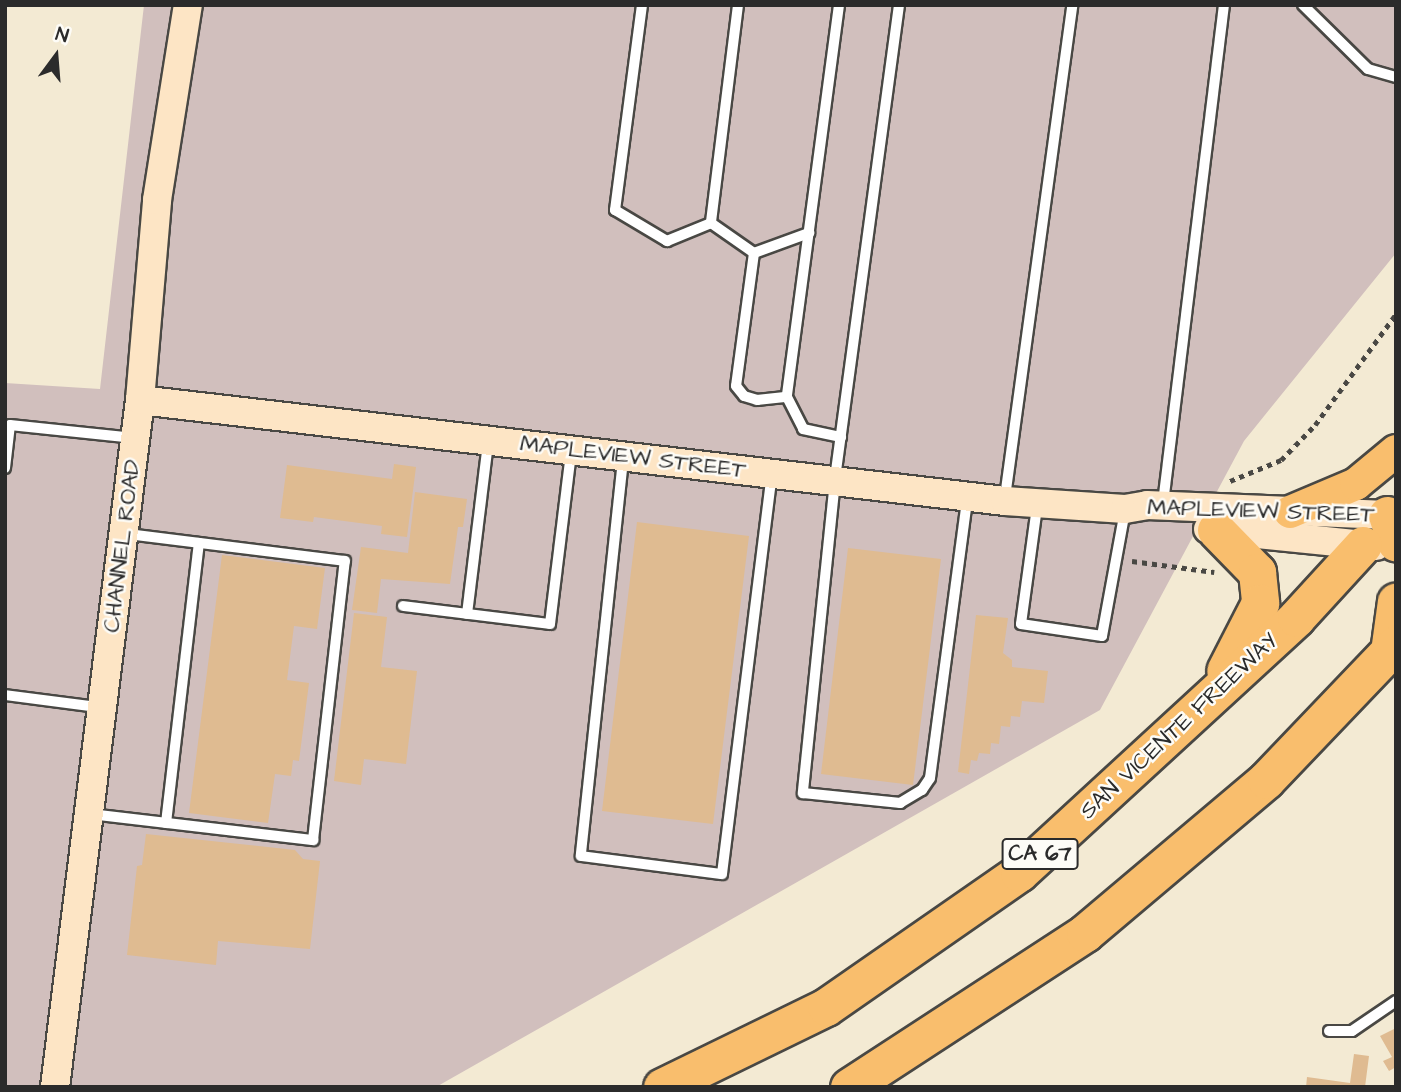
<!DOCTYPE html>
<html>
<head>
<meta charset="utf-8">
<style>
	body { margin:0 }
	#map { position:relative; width:1401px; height:1092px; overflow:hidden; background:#f3ead3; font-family:"Architects Daughter",sans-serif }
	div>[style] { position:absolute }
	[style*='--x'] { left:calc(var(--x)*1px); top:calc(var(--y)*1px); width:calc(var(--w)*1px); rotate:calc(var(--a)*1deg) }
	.industrial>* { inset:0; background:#d1bfbd }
	.building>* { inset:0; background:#dfbb91 }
	.path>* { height:4.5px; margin-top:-2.25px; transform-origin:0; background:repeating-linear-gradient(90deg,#494844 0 5px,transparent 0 10px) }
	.roads { filter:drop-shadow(2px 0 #494844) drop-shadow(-2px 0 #494844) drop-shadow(0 2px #494844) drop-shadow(0 -2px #494844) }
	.service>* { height:10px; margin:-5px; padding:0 5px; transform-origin:5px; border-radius:5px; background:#fff }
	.secondary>* { height:28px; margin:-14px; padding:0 14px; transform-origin:14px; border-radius:14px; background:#fde5c5 }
	.primary>* { height:32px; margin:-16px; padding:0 16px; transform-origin:16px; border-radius:16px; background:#f9be6d }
	.motorway>* { height:37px; margin:-18.5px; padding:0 18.5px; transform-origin:18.5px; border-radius:18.5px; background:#f9be6d }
	span { translate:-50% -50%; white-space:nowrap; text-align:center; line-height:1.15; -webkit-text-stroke:5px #fdfcf7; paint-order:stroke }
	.shield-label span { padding:2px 5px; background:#fdfcf7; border:2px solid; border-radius:5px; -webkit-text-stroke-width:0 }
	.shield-label { font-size:21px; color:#2b2b2b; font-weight:700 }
	.street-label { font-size:23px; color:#2b2b2b }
	.frame { position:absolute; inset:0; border:7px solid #2b2b2b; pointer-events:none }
	.north { position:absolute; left:21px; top:21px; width:70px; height:70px; -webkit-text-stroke:5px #fdfcf7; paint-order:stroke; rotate:16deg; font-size:19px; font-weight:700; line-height:28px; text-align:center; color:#2b2b2b }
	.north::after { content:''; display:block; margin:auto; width:24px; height:32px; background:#2b2b2b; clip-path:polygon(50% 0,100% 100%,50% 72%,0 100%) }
</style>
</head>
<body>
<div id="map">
	<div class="industrial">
		<i style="clip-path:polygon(144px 5px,1396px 5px,1396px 253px,1244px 441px,1100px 710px,436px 1087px,5px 1087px,5px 383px,100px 389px)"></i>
	</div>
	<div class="building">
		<i style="clip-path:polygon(394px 464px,416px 467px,407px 537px,381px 534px,382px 526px,314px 517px,313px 522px,280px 518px,287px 465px,392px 479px)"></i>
		<i style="clip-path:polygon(415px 492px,467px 499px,463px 527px,458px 527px,450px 584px,381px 579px,377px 613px,352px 610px,361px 547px,408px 553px)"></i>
		<i style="clip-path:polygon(637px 522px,749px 536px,713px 824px,602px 811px)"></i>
		<i style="clip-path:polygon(848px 548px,941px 559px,913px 785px,821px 774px)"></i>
		<i style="clip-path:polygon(222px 555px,325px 568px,317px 629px,294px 626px,287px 680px,309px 683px,299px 761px,293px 760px,291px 776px,275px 774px,268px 823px,189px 813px)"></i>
		<i style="clip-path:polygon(354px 613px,387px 617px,381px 667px,417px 671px,406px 764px,364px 759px,361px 785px,334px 781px)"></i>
		<i style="clip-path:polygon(976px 615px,1008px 618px,1003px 653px,1012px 660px,1012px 667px,1048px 671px,1044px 703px,1022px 701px,1020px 717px,1011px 716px,1010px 727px,1001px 726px,999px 744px,991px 743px,990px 754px,979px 753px,977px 761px,971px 760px,969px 774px,958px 772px)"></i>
		<i style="clip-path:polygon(146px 834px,295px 850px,303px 859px,320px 861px,310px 949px,218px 941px,216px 965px,127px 955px,137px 866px,142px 865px)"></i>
		<i style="clip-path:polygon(1396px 1028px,1396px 1067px,1389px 1071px,1383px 1061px,1392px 1057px,1380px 1036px)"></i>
		<i style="clip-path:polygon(1354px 1054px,1369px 1056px,1365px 1087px,1306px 1087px,1307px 1077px,1350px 1083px)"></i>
	</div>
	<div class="path">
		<i style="--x:1230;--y:481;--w:55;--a:-22.4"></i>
		<i style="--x:1281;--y:460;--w:49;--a:-45.8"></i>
		<i style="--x:1315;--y:425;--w:137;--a:-53.9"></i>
		<i style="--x:1132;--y:561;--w:83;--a:7.6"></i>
	</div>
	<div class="roads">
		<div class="service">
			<i style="--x:642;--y:5;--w:207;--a:97.5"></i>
			<i style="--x:615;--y:210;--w:61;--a:30.8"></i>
			<i style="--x:667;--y:241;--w:48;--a:-22.2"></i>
			<i style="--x:738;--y:5;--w:220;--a:97.1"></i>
			<i style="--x:711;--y:223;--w:52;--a:34.9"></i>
			<i style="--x:754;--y:253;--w:59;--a:-20"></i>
			<i style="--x:839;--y:5;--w:395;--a:97.6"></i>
			<i style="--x:787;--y:397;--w:36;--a:63"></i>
			<i style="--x:803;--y:429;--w:39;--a:12"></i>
			<i style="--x:899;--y:5;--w:480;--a:97.7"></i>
			<i style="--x:835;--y:481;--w:314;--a:95.9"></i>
			<i style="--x:803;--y:793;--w:98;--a:5.9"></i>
			<i style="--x:900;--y:803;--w:26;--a:-31"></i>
			<i style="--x:922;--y:790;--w:14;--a:-56"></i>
			<i style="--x:930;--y:778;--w:280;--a:-82.4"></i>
			<i style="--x:1303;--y:5;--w:91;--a:44.6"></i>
			<i style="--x:1368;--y:69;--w:29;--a:16"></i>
			<i style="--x:754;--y:253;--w:134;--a:97.7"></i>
			<i style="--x:736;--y:386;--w:13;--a:51"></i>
			<i style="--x:744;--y:396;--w:14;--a:17"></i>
			<i style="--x:757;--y:400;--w:30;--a:-6"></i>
			<i style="--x:623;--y:460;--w:398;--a:96.1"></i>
			<i style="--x:581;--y:856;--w:142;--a:7.3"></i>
			<i style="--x:722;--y:874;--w:399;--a:-82.9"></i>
			<i style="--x:5;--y:468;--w:43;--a:-83.4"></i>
			<i style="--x:10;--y:425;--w:125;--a:6"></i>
			<i style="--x:1005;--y:497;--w:497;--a:-82.2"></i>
			<i style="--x:1163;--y:503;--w:502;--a:-83.02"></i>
			<i style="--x:1037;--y:507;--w:118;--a:97.8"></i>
			<i style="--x:1021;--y:624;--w:82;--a:8.4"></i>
			<i style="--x:1102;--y:636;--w:127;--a:-79.6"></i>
			<i style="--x:403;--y:606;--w:148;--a:7"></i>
			<i style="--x:550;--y:624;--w:173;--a:-83"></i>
			<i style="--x:467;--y:614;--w:171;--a:-83"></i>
			<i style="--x:5;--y:695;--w:94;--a:7.4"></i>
			<i style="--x:91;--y:814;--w:224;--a:6.7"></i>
			<i style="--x:313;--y:840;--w:281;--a:-83.5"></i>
			<i style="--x:345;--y:561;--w:220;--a:-172.9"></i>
			<i style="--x:166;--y:823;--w:282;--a:-83.3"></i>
			<i style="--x:1329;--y:1031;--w:23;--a:0"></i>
			<i style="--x:1352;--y:1031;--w:53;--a:-34.3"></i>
		</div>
		<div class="secondary">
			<i style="--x:140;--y:400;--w:871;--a:6.66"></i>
			<i style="--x:1005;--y:501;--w:120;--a:3.8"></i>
			<i style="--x:1125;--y:509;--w:22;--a:-10"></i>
			<i style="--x:1147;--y:505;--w:240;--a:2.4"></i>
			<i style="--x:1208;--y:529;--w:169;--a:5.8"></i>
			<i style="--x:55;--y:1087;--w:692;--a:-82.95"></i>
			<i style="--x:140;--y:400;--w:201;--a:-85.1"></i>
			<i style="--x:157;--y:200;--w:197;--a:-81"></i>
		</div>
		<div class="primary">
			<i style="--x:1290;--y:512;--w:72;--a:-23"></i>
			<i style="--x:1356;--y:484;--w:52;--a:-39.5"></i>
		</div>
		<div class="motorway">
			<i style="--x:1387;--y:515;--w:29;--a:72"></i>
			<i style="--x:1216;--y:530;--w:59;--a:45.7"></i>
			<i style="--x:1257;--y:572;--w:31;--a:84"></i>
			<i style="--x:1260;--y:603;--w:76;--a:117.2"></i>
			<i style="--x:1389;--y:652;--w:51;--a:-82.2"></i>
			<i style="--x:662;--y:1087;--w:182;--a:-26"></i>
			<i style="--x:826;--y:1007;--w:235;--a:-34.8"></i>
			<i style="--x:1019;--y:873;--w:377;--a:-42.6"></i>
			<i style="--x:1296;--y:618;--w:99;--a:-47.5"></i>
			<i style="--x:849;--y:1087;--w:282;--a:-33.1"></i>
			<i style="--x:1085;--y:933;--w:237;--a:-40.2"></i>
			<i style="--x:1266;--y:780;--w:188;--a:-46.3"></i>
		</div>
	</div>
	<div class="shield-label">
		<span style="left:1040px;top:854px">CA 67</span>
	</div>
	<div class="street-label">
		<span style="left:633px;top:457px;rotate:7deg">MAPLEVIEW STREET</span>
		<span style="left:1261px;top:511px;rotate:2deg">MAPLEVIEW STREET</span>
		<span style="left:122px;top:546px;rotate:-83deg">CHANNEL ROAD</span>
		<span style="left:1179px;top:726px;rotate:-43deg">SAN VICENTE FREEWAY</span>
	</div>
	<div class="frame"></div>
	<div class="north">N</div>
</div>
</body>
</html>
